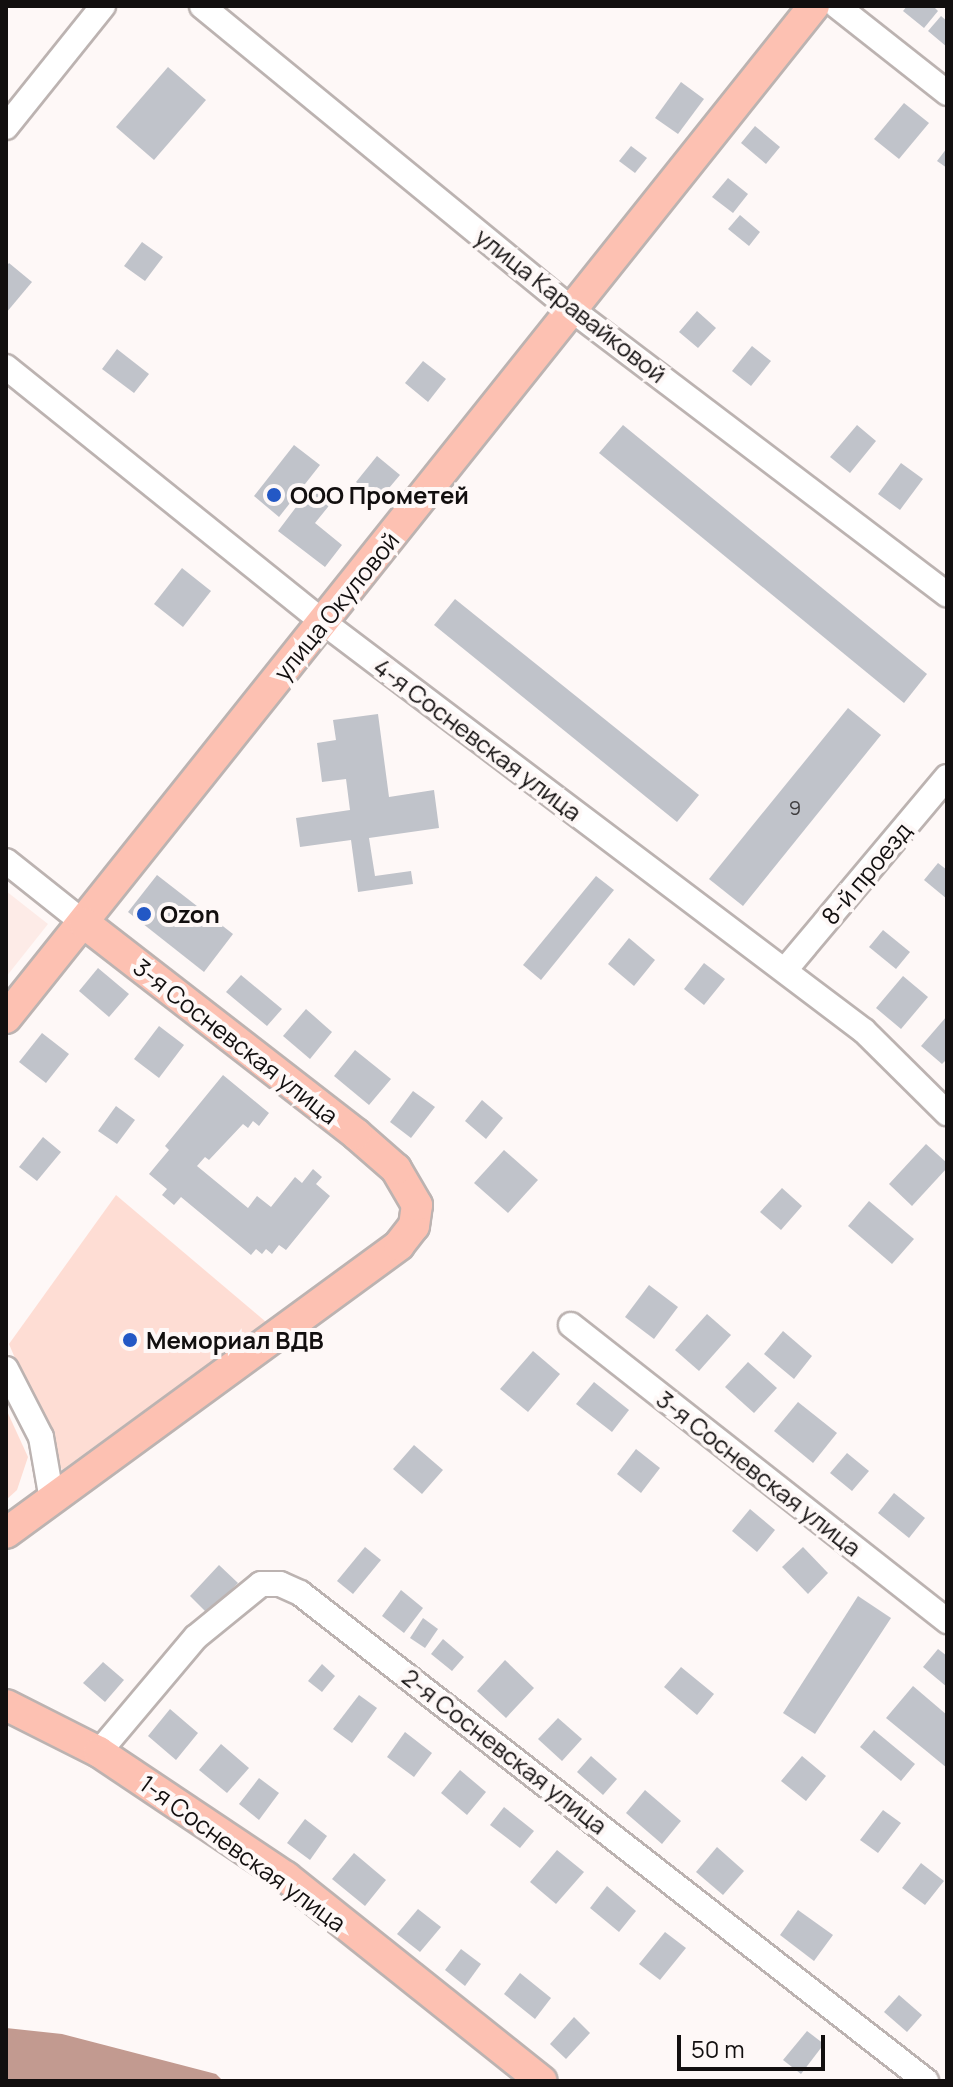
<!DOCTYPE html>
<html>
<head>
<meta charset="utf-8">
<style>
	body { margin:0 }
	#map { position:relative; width:953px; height:2087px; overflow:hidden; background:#fef8f7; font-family:Manrope,sans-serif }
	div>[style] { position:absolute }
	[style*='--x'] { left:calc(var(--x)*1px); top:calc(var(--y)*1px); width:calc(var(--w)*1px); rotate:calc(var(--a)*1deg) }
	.built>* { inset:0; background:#fdebe7 }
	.green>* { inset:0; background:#feddd4 }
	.water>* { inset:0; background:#c29a90 }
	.building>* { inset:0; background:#c0c3ca }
	.roads { filter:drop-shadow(2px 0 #bcb3b1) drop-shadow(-2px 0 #bcb3b1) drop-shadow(0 2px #bcb3b1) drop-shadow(0 -2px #bcb3b1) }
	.minor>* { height:24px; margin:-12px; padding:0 12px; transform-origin:12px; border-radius:12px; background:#fff }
	.major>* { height:30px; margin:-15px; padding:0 15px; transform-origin:15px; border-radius:15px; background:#fdc1b2 }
	.dots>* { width:22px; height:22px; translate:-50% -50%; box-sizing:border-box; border:4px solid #fef8f7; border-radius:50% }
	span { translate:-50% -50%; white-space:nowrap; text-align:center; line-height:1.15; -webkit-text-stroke:8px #fef8f7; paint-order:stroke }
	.number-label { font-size:20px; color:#3e3c3e }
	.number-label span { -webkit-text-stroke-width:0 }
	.street-label { font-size:24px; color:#120f0f }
	.poi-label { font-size:24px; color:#120f0f; font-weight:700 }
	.left { translate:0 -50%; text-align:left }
	.frame { position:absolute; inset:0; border:8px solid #120f0f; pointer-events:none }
	.scale { position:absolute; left:677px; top:2035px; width:148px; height:36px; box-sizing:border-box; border:4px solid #120f0f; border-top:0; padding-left:10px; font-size:24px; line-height:28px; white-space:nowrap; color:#120f0f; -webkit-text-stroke:6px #fef8f7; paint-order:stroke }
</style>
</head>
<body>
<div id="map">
	<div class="built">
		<i style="clip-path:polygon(6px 891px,48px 924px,6px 977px)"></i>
	</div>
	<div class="green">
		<i style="clip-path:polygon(116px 1195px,266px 1322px,62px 1470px,9px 1344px)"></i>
		<i style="clip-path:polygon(6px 1409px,28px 1457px,17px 1490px,6px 1500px)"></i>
	</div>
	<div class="water">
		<i style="clip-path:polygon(6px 2028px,62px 2034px,216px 2074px,223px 2081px,6px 2081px)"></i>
	</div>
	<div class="building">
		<i style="clip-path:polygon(907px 6px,933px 6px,938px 11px,924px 28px,903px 11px)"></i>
		<i style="clip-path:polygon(941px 16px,947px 21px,947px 47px,928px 31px)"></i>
		<i style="clip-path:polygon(168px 67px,206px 100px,154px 160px,116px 127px)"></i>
		<i style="clip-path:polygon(681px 82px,704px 99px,678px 134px,655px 118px)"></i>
		<i style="clip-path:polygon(904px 103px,929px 123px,899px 159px,874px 139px)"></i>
		<i style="clip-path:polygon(755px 126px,780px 147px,766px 164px,741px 143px)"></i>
		<i style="clip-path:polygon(631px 146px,647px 158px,635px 173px,619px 161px)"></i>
		<i style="clip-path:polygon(947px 148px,947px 168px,937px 161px)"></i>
		<i style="clip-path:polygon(728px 178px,748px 194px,733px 213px,712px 197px)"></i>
		<i style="clip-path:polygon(740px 215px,760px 232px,749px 246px,728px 229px)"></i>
		<i style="clip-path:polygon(142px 242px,163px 257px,145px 281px,124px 266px)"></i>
		<i style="clip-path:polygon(9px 263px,32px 282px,6px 313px,6px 267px)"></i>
		<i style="clip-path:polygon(697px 311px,716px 328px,698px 348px,679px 332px)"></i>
		<i style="clip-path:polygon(752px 346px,771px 361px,751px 386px,732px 371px)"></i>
		<i style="clip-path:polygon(117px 349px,149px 374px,134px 393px,102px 369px)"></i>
		<i style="clip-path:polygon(423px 361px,446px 379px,428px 402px,405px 383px)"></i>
		<i style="clip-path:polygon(623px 425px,927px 674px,904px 703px,599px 453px)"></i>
		<i style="clip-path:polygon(857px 425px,876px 441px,850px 473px,830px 457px)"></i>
		<i style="clip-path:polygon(294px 445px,320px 465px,279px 517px,254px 496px)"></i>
		<i style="clip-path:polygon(377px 456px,400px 475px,378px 501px,356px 482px)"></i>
		<i style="clip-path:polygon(901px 463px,923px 479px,900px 510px,878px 494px)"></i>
		<i style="clip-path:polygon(312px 486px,332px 502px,315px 523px,342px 545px,325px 567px,278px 531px)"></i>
		<i style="clip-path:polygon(182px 568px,211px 591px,183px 627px,154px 604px)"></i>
		<i style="clip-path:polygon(455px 599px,699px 795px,677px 822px,434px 625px)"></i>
		<i style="clip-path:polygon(848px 708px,881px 735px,743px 906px,709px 879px)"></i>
		<i style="clip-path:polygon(378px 714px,389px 797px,434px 790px,439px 828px,369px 838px,375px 876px,411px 871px,413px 884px,358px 892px,351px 840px,300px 847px,296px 818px,350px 810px,346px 779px,322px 782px,317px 743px,336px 740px,333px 720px)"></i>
		<i style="clip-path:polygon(938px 863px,947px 870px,947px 899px,924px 880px)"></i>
		<i style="clip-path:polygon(157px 875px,233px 934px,204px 972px,128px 912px)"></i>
		<i style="clip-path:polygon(596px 876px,614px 890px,541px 980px,523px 965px)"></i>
		<i style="clip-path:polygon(883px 930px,910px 952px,896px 969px,869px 947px)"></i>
		<i style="clip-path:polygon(629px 938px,655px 960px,634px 986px,608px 964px)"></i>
		<i style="clip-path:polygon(704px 963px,725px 979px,704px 1005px,684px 989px)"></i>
		<i style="clip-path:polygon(98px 968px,129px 994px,109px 1017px,79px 991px)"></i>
		<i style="clip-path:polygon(241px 975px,282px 1009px,267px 1026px,226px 992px)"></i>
		<i style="clip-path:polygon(903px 976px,928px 997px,901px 1029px,876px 1008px)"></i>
		<i style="clip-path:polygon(306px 1009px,332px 1032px,310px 1059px,283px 1036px)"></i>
		<i style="clip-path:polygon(947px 1016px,947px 1059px,942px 1064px,921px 1046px)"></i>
		<i style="clip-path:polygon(159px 1026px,184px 1045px,159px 1078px,134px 1059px)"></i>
		<i style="clip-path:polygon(42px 1033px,69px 1054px,46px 1083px,19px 1062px)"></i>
		<i style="clip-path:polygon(355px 1050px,391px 1079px,369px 1105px,334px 1076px)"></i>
		<i style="clip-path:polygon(223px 1075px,269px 1113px,259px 1126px,253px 1121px,248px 1128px,243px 1124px,209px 1160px,205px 1157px,197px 1166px,248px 1208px,257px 1196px,271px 1207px,295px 1177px,302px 1183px,313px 1169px,322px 1177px,316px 1184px,330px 1196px,286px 1250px,279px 1245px,272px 1254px,266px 1249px,262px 1254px,256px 1249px,251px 1255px,181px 1197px,174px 1205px,162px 1195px,167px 1189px,149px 1174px,169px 1150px,165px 1146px)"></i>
		<i style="clip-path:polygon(413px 1091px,435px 1107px,411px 1138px,390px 1122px)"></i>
		<i style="clip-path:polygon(482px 1100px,503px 1118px,486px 1139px,465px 1121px)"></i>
		<i style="clip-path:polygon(116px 1106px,135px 1120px,117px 1144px,98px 1131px)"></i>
		<i style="clip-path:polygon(43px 1137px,61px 1152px,37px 1181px,19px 1167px)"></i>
		<i style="clip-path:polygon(926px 1144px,947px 1163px,947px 1168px,912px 1206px,889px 1184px)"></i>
		<i style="clip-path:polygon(504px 1150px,538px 1180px,508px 1213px,474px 1183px)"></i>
		<i style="clip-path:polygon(782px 1188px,802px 1206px,781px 1230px,760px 1212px)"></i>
		<i style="clip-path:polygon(869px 1201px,914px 1239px,892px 1264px,848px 1226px)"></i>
		<i style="clip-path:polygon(649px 1285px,678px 1307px,654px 1339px,625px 1317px)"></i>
		<i style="clip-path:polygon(707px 1314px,731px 1335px,699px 1371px,675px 1350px)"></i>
		<i style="clip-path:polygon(783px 1331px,812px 1356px,794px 1379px,764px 1354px)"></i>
		<i style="clip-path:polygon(533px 1351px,560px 1374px,528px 1412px,500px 1389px)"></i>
		<i style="clip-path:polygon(748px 1362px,777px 1388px,754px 1413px,725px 1387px)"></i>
		<i style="clip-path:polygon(594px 1382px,629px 1410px,612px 1432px,576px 1404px)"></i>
		<i style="clip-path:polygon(798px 1402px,837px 1433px,813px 1463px,774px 1431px)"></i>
		<i style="clip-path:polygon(414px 1445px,443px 1470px,422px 1494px,393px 1469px)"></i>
		<i style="clip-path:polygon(636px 1449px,660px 1468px,641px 1493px,617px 1474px)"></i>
		<i style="clip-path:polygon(847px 1453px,869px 1471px,852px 1491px,830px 1473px)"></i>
		<i style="clip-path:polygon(894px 1493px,925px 1518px,909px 1538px,878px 1513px)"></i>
		<i style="clip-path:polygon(750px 1509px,775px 1530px,757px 1552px,732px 1531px)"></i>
		<i style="clip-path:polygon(365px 1547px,381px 1560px,353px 1594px,337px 1581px)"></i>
		<i style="clip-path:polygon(803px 1547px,828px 1573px,808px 1594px,782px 1567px)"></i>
		<i style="clip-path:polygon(219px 1565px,238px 1583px,208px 1614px,190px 1596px)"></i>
		<i style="clip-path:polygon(401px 1590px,423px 1608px,404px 1633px,382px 1616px)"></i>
		<i style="clip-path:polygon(858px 1596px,891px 1618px,815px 1734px,783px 1713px)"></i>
		<i style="clip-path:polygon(423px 1618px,438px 1629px,425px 1648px,410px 1638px)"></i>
		<i style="clip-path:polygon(443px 1639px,464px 1657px,452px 1671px,431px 1654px)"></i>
		<i style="clip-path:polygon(938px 1649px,947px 1656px,947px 1687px,923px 1667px)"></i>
		<i style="clip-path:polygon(505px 1660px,534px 1688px,506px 1718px,477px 1691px)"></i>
		<i style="clip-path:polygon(103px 1662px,124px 1680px,105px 1702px,83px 1683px)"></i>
		<i style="clip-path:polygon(322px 1664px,335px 1676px,322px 1692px,308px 1681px)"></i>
		<i style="clip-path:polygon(681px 1667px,714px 1694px,697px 1715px,664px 1687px)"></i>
		<i style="clip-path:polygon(913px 1686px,947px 1715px,947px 1768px,886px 1718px)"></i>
		<i style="clip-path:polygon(359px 1695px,377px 1708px,352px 1743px,333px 1729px)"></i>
		<i style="clip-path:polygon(170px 1709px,198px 1733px,176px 1760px,148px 1736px)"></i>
		<i style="clip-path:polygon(558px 1718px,582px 1739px,562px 1761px,538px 1739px)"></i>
		<i style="clip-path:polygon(874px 1730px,915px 1764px,901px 1781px,860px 1747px)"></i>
		<i style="clip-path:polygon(405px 1732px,432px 1753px,414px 1777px,387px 1757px)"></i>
		<i style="clip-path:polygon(221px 1744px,249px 1768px,227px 1793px,199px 1770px)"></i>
		<i style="clip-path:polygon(591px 1756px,617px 1779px,603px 1795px,577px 1772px)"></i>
		<i style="clip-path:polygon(802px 1756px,826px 1776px,806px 1801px,781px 1781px)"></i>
		<i style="clip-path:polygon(460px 1770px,486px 1792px,467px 1815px,441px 1793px)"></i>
		<i style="clip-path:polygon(259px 1778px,279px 1793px,259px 1820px,239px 1804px)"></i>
		<i style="clip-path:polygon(645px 1790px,681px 1821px,662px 1844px,626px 1813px)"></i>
		<i style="clip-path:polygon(504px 1807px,534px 1831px,520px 1848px,490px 1825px)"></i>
		<i style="clip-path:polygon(883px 1810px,901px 1823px,878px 1853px,860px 1840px)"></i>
		<i style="clip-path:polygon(305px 1819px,327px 1836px,310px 1860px,287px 1843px)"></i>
		<i style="clip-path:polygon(717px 1847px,744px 1871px,723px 1895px,696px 1872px)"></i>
		<i style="clip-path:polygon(557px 1850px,584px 1872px,556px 1904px,530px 1882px)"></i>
		<i style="clip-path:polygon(354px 1853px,386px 1880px,365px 1906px,332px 1879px)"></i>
		<i style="clip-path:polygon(921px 1863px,944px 1881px,925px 1905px,902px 1888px)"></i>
		<i style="clip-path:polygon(607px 1886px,636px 1911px,619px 1932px,590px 1908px)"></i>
		<i style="clip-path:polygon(418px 1909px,441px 1927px,420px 1952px,397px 1934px)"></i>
		<i style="clip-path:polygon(798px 1910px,833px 1935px,814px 1961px,780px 1935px)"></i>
		<i style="clip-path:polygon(665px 1932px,686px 1948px,660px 1980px,639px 1964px)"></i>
		<i style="clip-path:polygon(461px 1949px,481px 1964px,465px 1986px,445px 1970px)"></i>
		<i style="clip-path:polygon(520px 1973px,551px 1998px,535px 2019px,504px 1994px)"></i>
		<i style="clip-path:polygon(899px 1995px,922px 2015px,907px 2032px,884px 2012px)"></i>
		<i style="clip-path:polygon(574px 2017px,590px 2033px,566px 2059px,550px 2044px)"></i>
		<i style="clip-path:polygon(807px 2031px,824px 2044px,801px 2074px,783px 2060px)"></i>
	</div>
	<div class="roads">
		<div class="minor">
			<i style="--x:202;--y:6;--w:477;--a:39.4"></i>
			<i style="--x:571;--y:309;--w:472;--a:37.2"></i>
			<i style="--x:837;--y:6;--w:140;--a:38.3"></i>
			<i style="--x:6;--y:127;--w:155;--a:-51.3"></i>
			<i style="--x:6;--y:367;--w:407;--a:38.8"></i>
			<i style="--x:323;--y:622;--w:678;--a:37.09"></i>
			<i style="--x:864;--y:1031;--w:117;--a:44.7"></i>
			<i style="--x:6;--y:861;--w:100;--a:38.5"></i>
			<i style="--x:785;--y:970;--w:252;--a:-50"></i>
			<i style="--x:571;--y:1325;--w:479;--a:38.2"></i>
			<i style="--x:6;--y:1369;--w:76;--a:62.8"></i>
			<i style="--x:41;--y:1437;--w:64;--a:80.1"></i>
			<i style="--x:99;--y:1752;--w:150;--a:-49.9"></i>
			<i style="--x:196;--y:1637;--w:84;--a:-39.2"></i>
			<i style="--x:261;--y:1584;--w:19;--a:0"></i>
			<i style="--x:280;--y:1584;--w:22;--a:24"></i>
			<i style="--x:300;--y:1593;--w:794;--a:37.94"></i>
		</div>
		<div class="major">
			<i style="--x:6;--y:1018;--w:1295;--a:-51.4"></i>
			<i style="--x:6;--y:1533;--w:487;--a:-36.2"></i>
			<i style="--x:399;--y:1245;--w:24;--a:-52"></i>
			<i style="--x:414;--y:1226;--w:21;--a:-82"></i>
			<i style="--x:417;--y:1205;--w:42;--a:-120.3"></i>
			<i style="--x:396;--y:1169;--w:53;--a:-138.8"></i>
			<i style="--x:356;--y:1134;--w:344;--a:-142.2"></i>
			<i style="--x:6;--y:1705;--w:104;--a:26.8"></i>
			<i style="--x:99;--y:1752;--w:225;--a:33.8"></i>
			<i style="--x:286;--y:1877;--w:327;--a:38.6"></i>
		</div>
	</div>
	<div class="dots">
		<i style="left:274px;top:495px;background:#2358c5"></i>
		<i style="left:144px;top:914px;background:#2358c5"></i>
		<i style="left:130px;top:1340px;background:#2358c5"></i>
	</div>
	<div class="number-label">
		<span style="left:795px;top:807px">9</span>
	</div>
	<div class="street-label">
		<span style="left:571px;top:305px;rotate:38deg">улица Каравайковой</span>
		<span style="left:336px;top:606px;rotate:-51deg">улица Окуловой</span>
		<span style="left:478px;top:739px;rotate:37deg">4-я Сосневская улица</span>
		<span style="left:866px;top:873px;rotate:-50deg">8-й проезд</span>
		<span style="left:236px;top:1041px;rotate:38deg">3-я Сосневская улица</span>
		<span style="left:759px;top:1473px;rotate:38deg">3-я Сосневская улица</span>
		<span style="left:505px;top:1751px;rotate:38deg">2-я Сосневская улица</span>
		<span style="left:243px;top:1853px;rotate:36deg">1-я Сосневская улица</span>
	</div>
	<div class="poi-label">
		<span class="left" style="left:290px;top:495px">ООО Прометей</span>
		<span class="left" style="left:160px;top:914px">Ozon</span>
		<span class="left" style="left:146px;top:1340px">Мемориал ВДВ</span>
	</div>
	<div class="frame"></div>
	<div class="scale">50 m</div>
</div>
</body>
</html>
